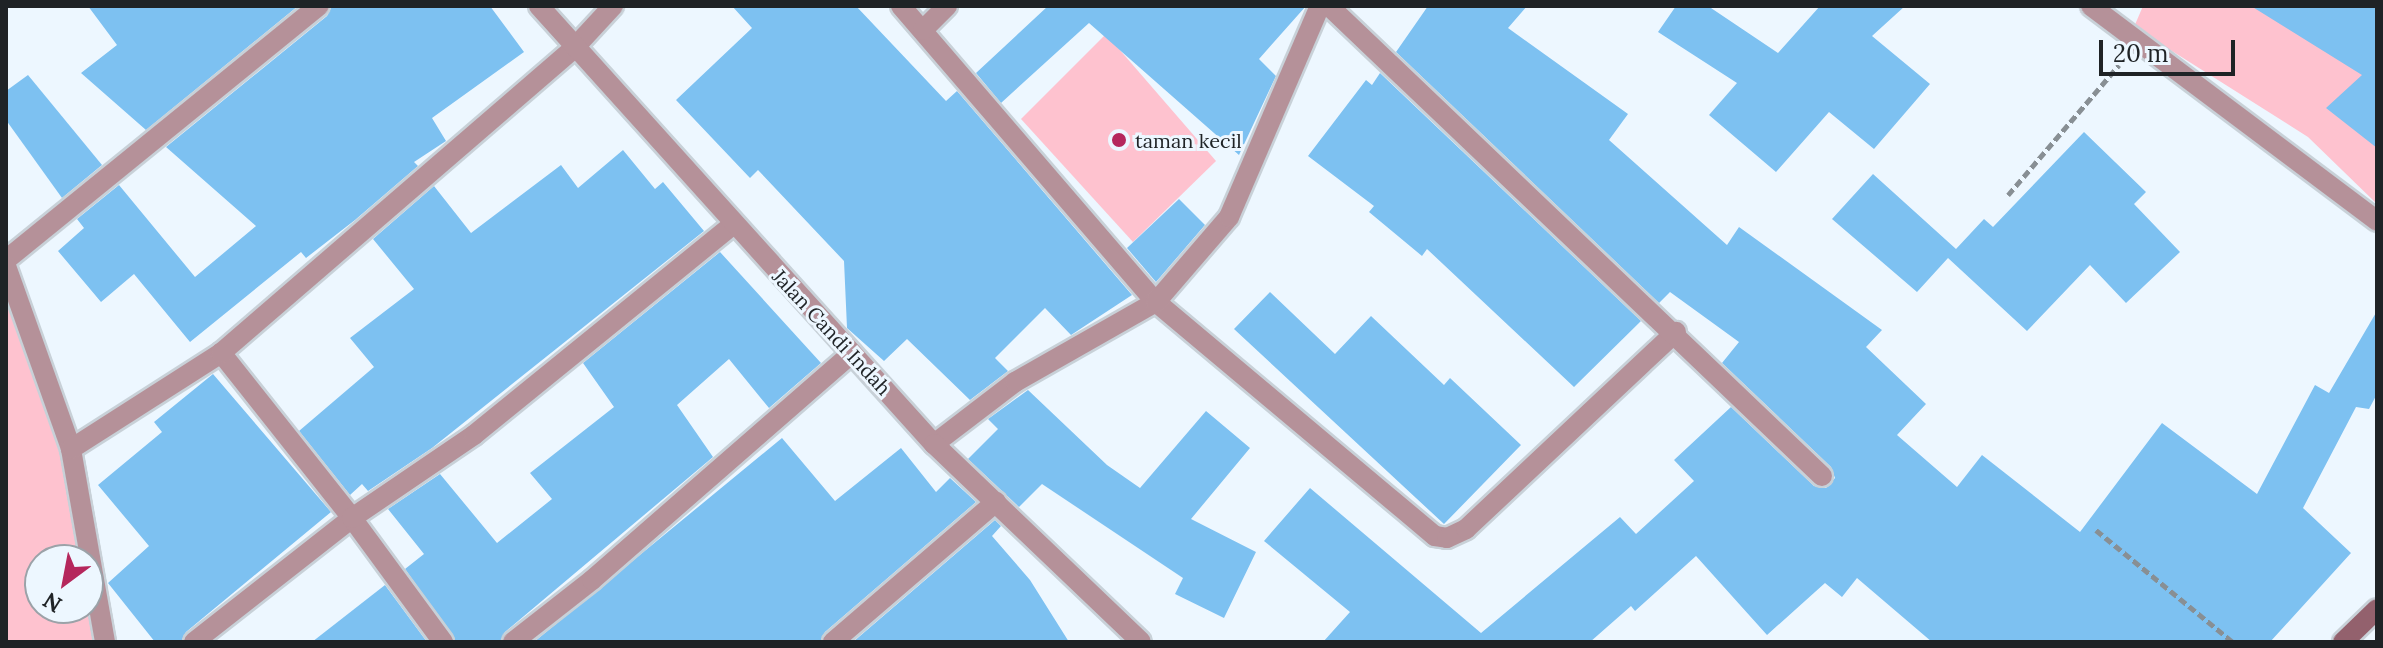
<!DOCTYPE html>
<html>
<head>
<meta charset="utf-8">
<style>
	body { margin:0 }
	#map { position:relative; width:2383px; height:648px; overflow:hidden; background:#edf7ff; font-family:Lora,serif }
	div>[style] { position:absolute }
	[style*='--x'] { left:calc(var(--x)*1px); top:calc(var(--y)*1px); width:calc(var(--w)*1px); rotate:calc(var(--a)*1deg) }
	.green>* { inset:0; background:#fec2cf }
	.building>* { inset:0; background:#7dc1f1 }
	.path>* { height:5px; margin-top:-2.5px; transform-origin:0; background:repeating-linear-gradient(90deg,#888f94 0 8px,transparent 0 12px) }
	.roads { filter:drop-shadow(2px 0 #c8d1d8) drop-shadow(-2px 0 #c8d1d8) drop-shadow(0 2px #c8d1d8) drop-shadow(0 -2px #c8d1d8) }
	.minor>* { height:20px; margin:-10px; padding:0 10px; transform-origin:10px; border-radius:10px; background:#b59199 }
	.tertiary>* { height:20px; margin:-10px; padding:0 10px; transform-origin:10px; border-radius:10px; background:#b59199 }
	.secondary>* { height:20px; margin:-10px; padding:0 10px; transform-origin:10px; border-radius:10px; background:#93616d }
	.dots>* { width:22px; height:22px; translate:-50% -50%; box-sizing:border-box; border:4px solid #edf7ff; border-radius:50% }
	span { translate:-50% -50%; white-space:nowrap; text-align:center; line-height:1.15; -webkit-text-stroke:6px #edf7ff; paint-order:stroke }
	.poi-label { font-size:20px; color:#1f2326 }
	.left { translate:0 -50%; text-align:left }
	.street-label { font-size:20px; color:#1f2326 }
	.frame { position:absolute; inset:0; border:8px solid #1f2326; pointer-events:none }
	.north { position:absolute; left:24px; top:544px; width:80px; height:80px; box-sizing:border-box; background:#edf7ff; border:2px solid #9ba2a8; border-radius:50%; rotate:212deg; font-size:22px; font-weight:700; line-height:32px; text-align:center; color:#1f2326 }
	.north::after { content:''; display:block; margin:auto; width:28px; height:36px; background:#b5275c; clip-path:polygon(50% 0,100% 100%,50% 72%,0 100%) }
	.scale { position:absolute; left:2099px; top:40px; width:136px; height:36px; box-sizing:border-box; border:4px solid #1f2326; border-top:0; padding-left:10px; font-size:24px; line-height:28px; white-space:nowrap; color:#1f2326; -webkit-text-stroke:6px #edf7ff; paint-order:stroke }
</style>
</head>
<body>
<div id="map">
	<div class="green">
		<i style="clip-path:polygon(2143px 6px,2377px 6px,2377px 204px,2308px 137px,2134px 27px)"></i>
		<i style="clip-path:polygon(1106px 34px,1216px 161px,1133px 242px,1021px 119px)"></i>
		<i style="clip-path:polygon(evenodd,6px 266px,71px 449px,105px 642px,6px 642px,6px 266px,40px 560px,88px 560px,88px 608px,40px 608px,40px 560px)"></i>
	</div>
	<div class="building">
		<i style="clip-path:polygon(88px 6px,298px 6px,146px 130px,81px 73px,117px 45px)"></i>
		<i style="clip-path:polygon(332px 6px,490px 6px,524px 52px,432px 118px,446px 141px,414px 162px,418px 166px,355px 220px,306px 258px,301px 252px,190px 342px,134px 274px,101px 302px,58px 251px,84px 228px,77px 219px,119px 185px,195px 277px,256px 226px,166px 147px,327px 16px)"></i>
		<i style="clip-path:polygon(732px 6px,856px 6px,946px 101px,957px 91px,1132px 295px,1071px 335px,1045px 308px,995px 358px,1008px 371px,970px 400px,907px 339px,884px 361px,847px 328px,844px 261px,758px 170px,750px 178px,676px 100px,752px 28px)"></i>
		<i style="clip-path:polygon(1048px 6px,1306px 6px,1259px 59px,1276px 76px,1239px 155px,1089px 23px,1001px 103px,976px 73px)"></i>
		<i style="clip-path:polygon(1428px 6px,1527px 6px,1508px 28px,1628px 114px,1609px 140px,1727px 245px,1739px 227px,1882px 330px,1866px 347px,1926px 404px,1897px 435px,1957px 487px,1982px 455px,2080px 532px,2162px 423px,2257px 494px,2315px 385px,2329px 393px,2377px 311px,2377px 394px,2369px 409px,2356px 407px,2303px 508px,2351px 553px,2270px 642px,1932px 642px,1857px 578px,1842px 597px,1825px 583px,1767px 635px,1696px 556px,1635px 611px,1631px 606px,1590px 642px,1323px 642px,1350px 612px,1264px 541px,1310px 488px,1481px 633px,1620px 517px,1636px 534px,1694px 481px,1674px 460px,1731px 407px,1814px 486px,1826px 488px,1835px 478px,1831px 467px,1722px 363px,1739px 342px,1670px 292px,1659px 303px,1396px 52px)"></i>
		<i style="clip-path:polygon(1676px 6px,1708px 6px,1778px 53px,1820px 6px,1905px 6px,1872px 36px,1930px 84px,1874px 149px,1829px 112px,1776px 172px,1709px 115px,1737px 83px,1658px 32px)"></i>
		<i style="clip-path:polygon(2251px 6px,2377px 6px,2377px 148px,2326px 108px,2362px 75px)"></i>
		<i style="clip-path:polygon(1380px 73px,1641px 321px,1574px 387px,1427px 249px,1422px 256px,1369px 212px,1374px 206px,1308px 156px,1366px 80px,1372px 85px)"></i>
		<i style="clip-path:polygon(28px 75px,102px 165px,62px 198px,6px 120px,6px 91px)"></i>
		<i style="clip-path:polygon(2084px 132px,2146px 192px,2134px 204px,2180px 252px,2126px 303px,2090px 265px,2027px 331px,1948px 258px,1917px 292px,1832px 219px,1873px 174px,1956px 249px,1984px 219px,1993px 227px)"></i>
		<i style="clip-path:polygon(623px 150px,655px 189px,663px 182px,704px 231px,432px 448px,368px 491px,362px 484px,350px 495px,299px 431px,374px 367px,350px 338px,414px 289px,373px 239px,434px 186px,471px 233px,561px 165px,578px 188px)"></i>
		<i style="clip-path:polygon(1179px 199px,1205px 225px,1156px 282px,1127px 248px)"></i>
		<i style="clip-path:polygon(720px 252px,821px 363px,769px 408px,729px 359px,677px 405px,713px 457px,505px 632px,500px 642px,456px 642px,405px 569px,424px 554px,388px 509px,440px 474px,497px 543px,552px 499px,530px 473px,614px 407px,583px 363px)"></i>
		<i style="clip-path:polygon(1270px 292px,1335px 354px,1371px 316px,1444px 385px,1450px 378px,1521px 445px,1444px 524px,1234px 329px)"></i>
		<i style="clip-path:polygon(213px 374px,331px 512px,186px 632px,181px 642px,155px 642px,108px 583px,149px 546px,98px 485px,162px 432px,154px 422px)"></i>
		<i style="clip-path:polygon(1028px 390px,1107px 465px,1140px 488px,1206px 411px,1250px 448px,1191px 519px,1256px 552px,1224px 618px,1175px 594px,1183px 578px,1042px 484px,1019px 507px,968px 459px,998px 429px,988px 419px)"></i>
		<i style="clip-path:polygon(782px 438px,835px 501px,901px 448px,936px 492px,950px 478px,976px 502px,825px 632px,820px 642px,534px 642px)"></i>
		<i style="clip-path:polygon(995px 520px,1001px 526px,992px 536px,1030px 580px,1069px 642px,853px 642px)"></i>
		<i style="clip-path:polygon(385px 585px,427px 642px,312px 642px)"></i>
	</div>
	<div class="path">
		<i style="--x:2008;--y:195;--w:171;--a:-49.5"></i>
		<i style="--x:2096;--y:530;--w:177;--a:39.3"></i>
	</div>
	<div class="roads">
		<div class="minor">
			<i style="--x:901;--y:6;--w:391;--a:49.3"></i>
			<i style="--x:1156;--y:302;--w:364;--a:40"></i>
			<i style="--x:1435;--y:536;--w:12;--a:9"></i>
			<i style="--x:1447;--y:538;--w:21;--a:-25"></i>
			<i style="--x:1466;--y:529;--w:288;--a:-43.2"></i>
			<i style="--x:1329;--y:6;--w:681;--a:43.63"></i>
			<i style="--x:2091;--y:6;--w:358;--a:36.9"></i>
			<i style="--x:923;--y:30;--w:34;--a:-45"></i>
			<i style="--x:6;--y:260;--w:403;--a:-39.1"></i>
			<i style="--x:6;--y:266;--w:194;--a:70.4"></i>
			<i style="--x:71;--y:449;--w:196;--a:80"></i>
			<i style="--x:934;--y:444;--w:102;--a:-37.4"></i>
			<i style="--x:1015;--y:382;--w:162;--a:-29.6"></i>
			<i style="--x:1156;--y:302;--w:112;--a:-49.3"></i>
			<i style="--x:1229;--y:217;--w:230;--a:-66.7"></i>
			<i style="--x:71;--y:449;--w:178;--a:-32.6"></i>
			<i style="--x:194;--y:642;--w:201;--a:-38.1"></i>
			<i style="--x:352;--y:518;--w:211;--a:-128.4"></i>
			<i style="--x:221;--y:353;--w:468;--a:-40.8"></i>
			<i style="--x:575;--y:47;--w:56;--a:-47.2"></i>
			<i style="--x:443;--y:642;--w:154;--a:-126.3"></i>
			<i style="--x:352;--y:518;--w:148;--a:-34.2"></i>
			<i style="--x:474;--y:435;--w:333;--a:-39.1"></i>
			<i style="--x:513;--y:642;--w:100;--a:-38.1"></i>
			<i style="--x:592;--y:580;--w:345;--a:-41.1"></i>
			<i style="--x:833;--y:642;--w:215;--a:-40.7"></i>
		</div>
		<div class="tertiary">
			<i style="--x:539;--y:6;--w:590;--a:47.96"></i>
			<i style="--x:934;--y:444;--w:286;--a:43.7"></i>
		</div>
		<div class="secondary">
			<i style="--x:2343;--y:642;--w:47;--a:-44.1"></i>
		</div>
	</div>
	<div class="dots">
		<i style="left:1119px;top:140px;background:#b5275c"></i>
	</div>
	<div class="poi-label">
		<span class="left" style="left:1135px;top:140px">taman kecil</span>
	</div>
	<div class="street-label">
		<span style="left:832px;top:332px;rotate:47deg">Jalan Candi Indah</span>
	</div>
	<div class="frame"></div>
	<div class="north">N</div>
	<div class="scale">20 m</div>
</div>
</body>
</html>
